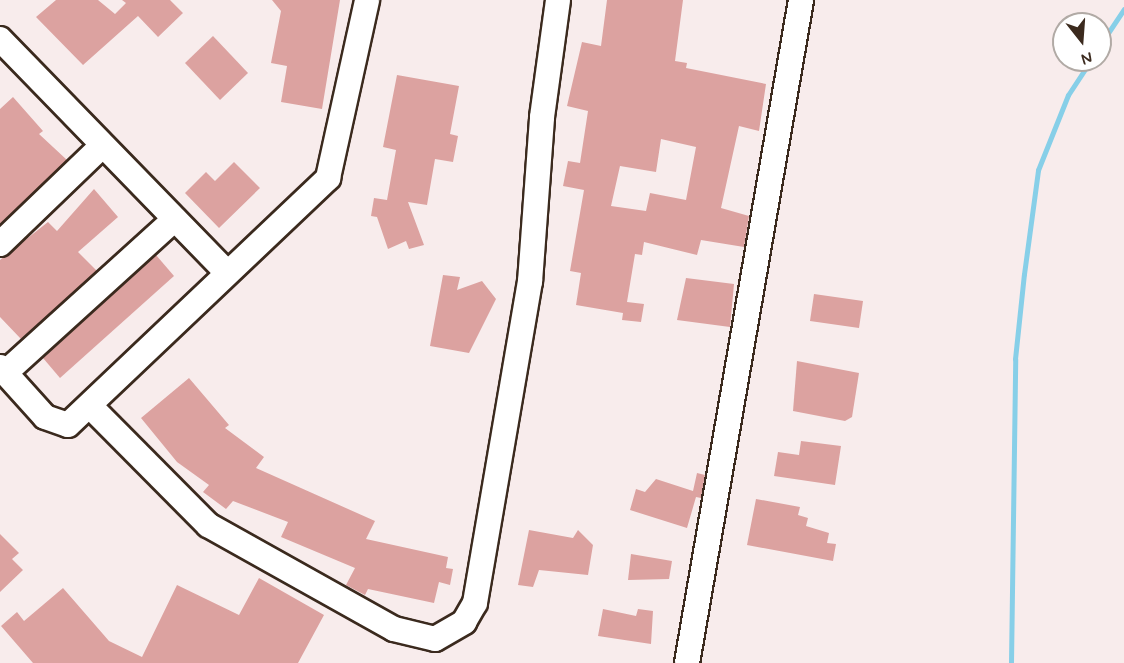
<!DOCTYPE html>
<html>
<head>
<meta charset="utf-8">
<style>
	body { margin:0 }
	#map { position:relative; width:1124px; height:663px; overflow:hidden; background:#f8ecec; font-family:Mynerve,sans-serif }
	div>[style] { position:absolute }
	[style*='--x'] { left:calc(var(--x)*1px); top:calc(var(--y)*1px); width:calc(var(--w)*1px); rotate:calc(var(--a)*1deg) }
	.stream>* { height:5px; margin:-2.5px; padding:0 2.5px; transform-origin:2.5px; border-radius:2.5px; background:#87cfe8 }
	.building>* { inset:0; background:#dca2a0 }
	.roads { filter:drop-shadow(2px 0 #3b2a1e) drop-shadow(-2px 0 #3b2a1e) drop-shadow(0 2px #3b2a1e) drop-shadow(0 -2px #3b2a1e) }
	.minor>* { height:24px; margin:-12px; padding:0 12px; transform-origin:12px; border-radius:12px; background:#fff }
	span { translate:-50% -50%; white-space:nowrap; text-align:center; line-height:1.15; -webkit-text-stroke:4.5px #fff; paint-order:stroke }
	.north { position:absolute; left:1052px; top:12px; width:60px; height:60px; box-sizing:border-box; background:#fff; border:2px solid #b1aaa5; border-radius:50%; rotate:163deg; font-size:16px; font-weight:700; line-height:24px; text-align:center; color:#3b2a1e }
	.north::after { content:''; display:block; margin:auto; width:21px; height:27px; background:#3b2a1e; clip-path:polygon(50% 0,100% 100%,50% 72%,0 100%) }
</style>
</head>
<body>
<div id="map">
	<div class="stream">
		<i style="--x:1100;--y:45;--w:43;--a:-56.3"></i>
		<i style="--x:1011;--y:663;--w:304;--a:-89.2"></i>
		<i style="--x:1015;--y:359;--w:85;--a:-84"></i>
		<i style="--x:1024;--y:274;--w:105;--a:-82.3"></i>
		<i style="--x:1038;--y:170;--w:81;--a:-68.2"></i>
		<i style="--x:1068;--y:95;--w:42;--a:-56.7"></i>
	</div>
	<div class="building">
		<i style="clip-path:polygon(56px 0,98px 0,115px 14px,126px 3px,122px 0,170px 0,183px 13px,158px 37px,138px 16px,83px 65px,36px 17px)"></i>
		<i style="clip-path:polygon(272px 0,340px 0,322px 109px,281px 102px,287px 66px,271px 63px,281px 11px)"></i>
		<i style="clip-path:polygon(evenodd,607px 0,683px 0,675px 61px,687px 63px,686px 68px,766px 84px,759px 131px,739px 126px,721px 208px,749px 216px,744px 247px,701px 240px,697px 255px,644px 242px,642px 255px,635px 254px,627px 302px,644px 304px,641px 322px,622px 320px,623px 313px,576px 305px,581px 273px,570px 271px,584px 190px,563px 186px,568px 161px,580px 163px,588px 111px,567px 106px,582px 42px,601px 46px,607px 0,661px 139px,696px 147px,686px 200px,650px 193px,646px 211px,611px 206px,620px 166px,656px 172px,661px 139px)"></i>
		<i style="clip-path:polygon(213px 36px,248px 73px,220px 100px,185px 63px)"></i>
		<i style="clip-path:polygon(397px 75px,459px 86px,450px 134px,458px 136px,453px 162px,435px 159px,427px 205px,408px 202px,424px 245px,409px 249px,406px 241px,388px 249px,377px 217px,371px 216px,374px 198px,387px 200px,396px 150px,383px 147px)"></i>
		<i style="clip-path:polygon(13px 97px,43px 131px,39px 134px,67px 160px,0 224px,0 109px)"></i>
		<i style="clip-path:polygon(234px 162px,260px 188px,219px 228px,185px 193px,206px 172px,215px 181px)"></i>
		<i style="clip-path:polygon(94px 189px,118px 217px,78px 252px,97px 271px,21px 339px,0 317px,0 260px,48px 222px,57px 231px)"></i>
		<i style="clip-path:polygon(156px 255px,174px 276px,60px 378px,43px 358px)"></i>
		<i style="clip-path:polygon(443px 275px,460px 277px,457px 290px,482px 281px,496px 299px,469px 353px,430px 346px)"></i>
		<i style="clip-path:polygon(686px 278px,734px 284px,730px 327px,677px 320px)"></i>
		<i style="clip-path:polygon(814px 294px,863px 301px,859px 328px,810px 321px)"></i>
		<i style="clip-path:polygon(797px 361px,859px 373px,852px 417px,845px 421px,793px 411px)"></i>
		<i style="clip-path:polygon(189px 378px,229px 425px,225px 428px,264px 457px,256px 468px,375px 521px,366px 539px,448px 557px,446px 568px,453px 569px,450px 585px,439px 582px,434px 603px,368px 589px,365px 595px,346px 585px,355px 568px,281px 537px,288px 522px,233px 501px,226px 509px,203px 492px,209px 485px,177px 462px,141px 418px)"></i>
		<i style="clip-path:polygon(801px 441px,841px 446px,835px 485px,774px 476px,778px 452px,799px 455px)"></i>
		<i style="clip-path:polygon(697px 473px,705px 475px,701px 498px,696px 497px,687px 528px,630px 510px,636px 489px,645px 492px,656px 479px,693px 491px)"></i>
		<i style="clip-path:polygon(756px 499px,800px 507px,798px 515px,808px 518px,806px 526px,829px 533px,827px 543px,836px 544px,833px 561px,747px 545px)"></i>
		<i style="clip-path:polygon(529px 530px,573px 538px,578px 530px,593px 545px,588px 575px,539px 570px,533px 587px,518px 585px)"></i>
		<i style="clip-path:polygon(0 534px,19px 553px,12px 559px,23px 570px,0 592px)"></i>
		<i style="clip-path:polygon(631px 554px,672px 561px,669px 579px,628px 580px)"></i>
		<i style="clip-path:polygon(259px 578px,324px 615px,298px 663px,33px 663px,1px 626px,17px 612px,24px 621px,63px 588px,109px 641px,142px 657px,177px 585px,239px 615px)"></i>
		<i style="clip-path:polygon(603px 609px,636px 616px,638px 609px,653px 611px,651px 644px,598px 636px)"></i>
	</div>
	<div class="roads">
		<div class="minor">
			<i style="--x:0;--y:39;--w:324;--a:45.8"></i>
			<i style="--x:0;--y:244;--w:141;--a:-43.9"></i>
			<i style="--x:0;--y:367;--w:67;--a:48"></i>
			<i style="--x:45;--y:417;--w:24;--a:19"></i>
			<i style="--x:68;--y:425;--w:359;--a:-43.5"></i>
			<i style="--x:328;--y:178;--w:182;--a:-77.6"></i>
			<i style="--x:5;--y:373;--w:229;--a:-42.2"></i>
			<i style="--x:90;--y:406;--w:168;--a:45.2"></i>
			<i style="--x:208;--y:525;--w:213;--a:29.2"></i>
			<i style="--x:394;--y:629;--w:42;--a:13.7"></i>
			<i style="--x:435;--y:639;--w:34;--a:-30"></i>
			<i style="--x:464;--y:622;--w:22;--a:-60"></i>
			<i style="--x:475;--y:603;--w:326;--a:-80.3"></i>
			<i style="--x:530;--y:282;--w:165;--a:-85.8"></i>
			<i style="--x:542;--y:117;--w:118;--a:-82.2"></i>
			<i style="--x:687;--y:663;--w:673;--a:-80.24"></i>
		</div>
	</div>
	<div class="north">N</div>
</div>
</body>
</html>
